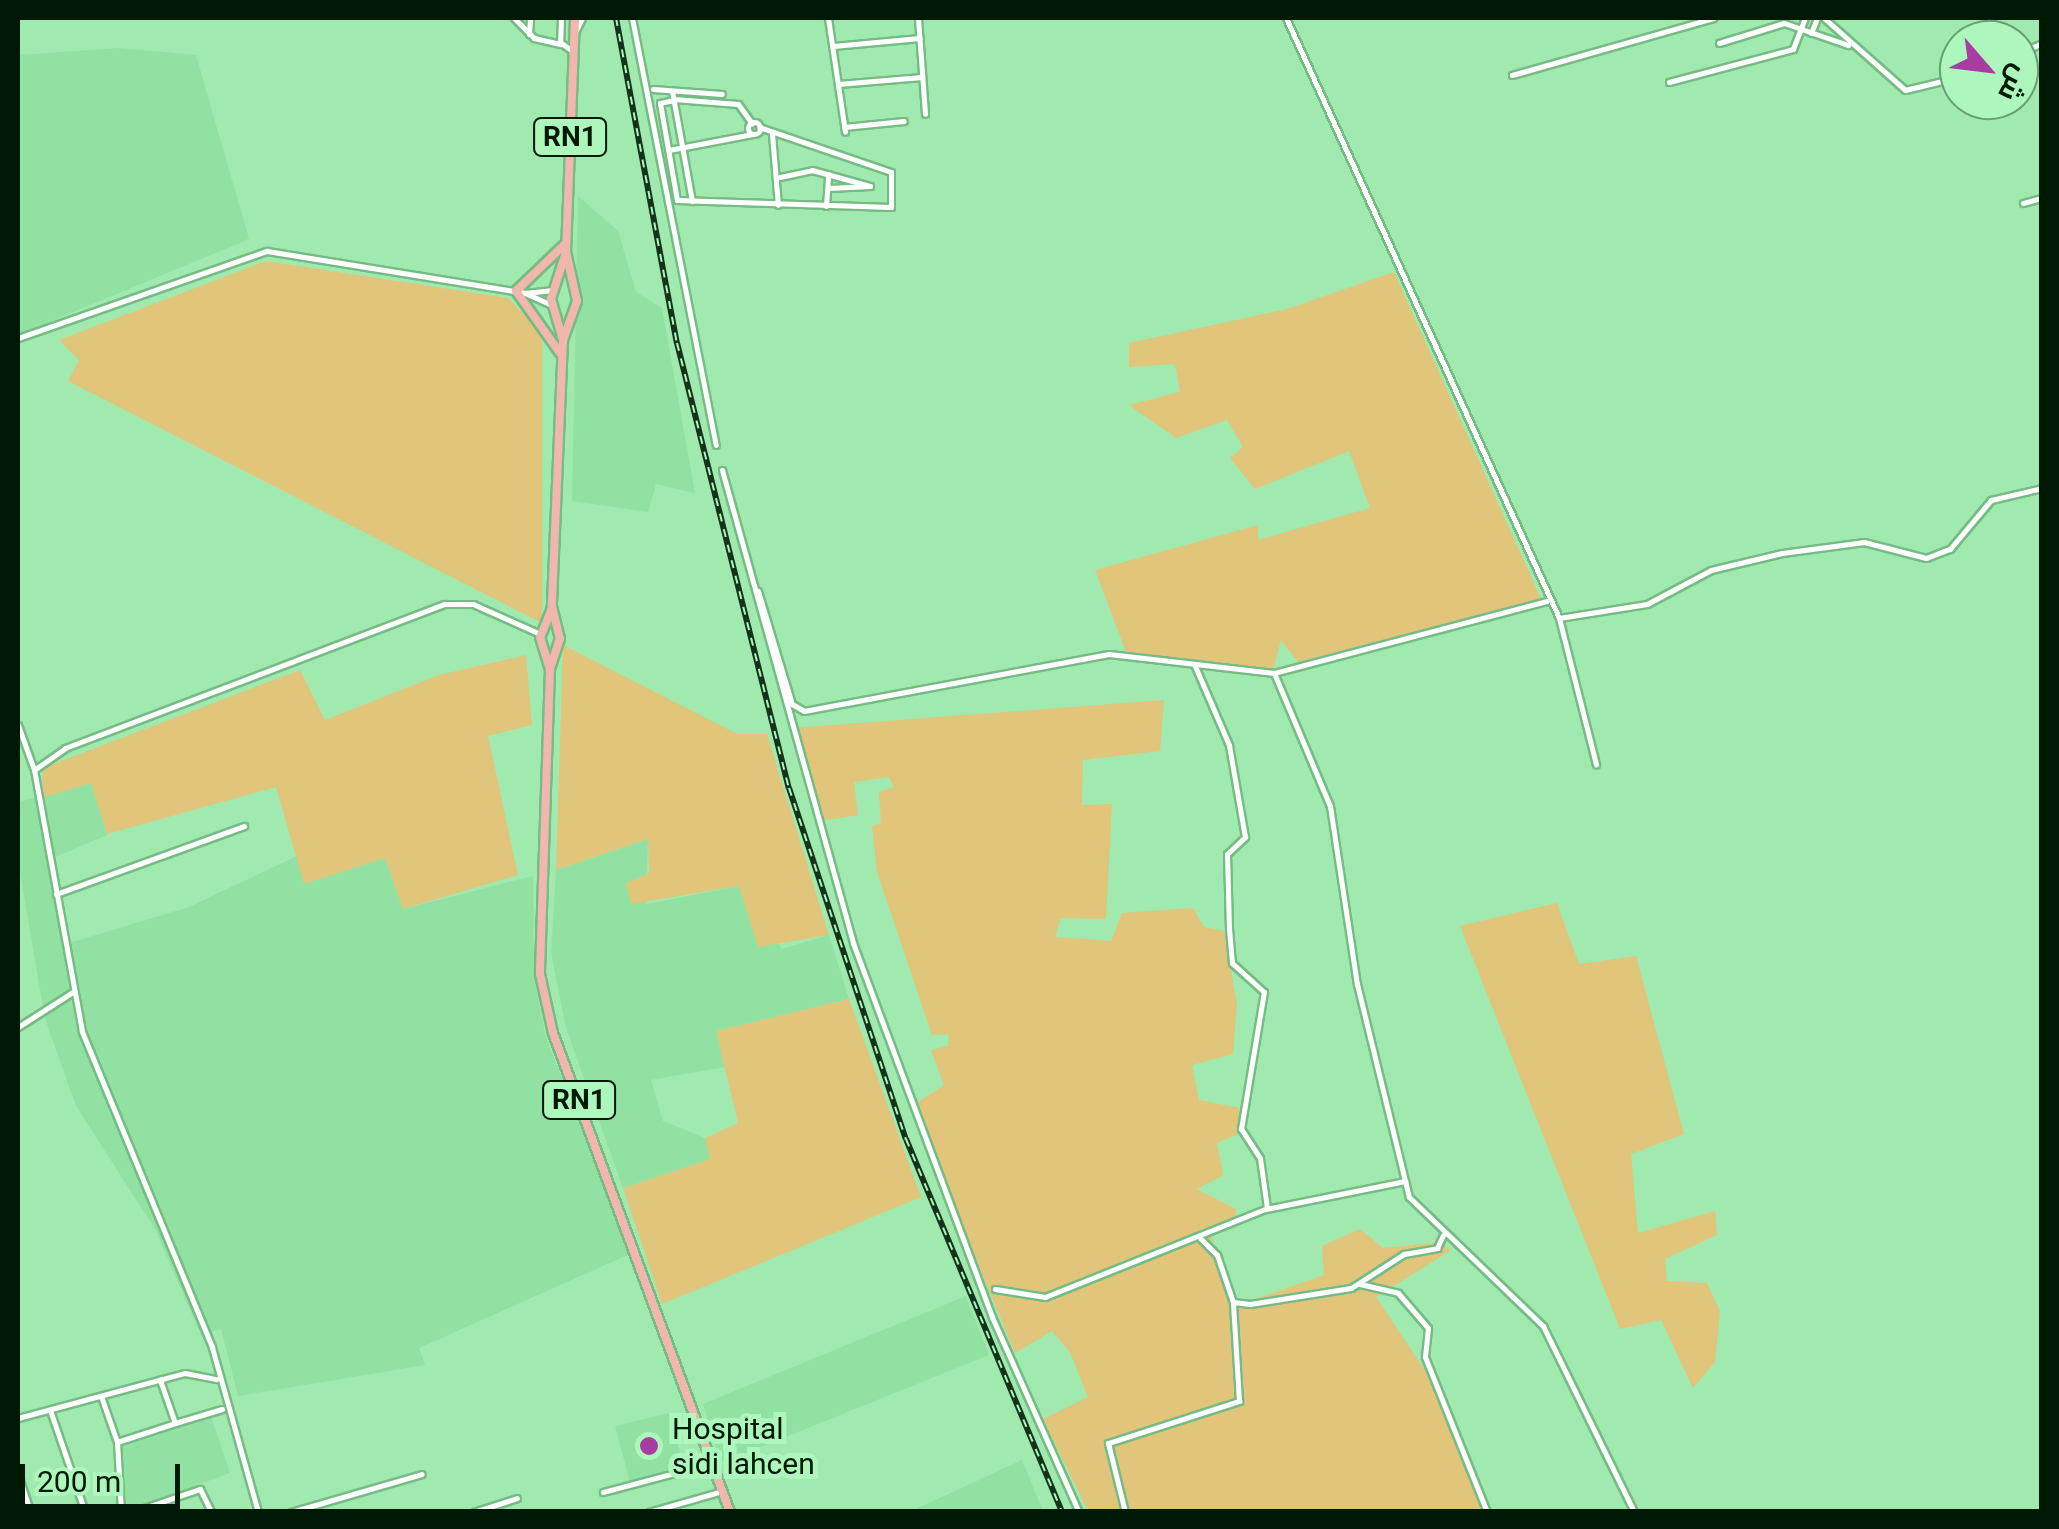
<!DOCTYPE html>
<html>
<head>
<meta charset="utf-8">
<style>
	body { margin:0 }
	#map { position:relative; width:2059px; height:1529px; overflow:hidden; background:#a0e9af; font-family:Roboto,Cairo,sans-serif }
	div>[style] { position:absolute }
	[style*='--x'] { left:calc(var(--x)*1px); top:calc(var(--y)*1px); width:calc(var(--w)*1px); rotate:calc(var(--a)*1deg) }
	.built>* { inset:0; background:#91e2a2 }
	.green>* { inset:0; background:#e1c57b }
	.roads { filter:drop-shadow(2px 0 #75bc84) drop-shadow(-2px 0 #75bc84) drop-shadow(0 2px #75bc84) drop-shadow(0 -2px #75bc84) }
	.minor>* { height:5px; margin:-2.5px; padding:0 2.5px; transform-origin:2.5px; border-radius:2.5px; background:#fff }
	.minor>.ring { margin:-2.5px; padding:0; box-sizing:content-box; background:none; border:5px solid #fff; border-radius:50% }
	.major>* { height:8px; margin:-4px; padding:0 4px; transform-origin:4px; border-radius:4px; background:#f1b6ad }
	.rail>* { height:6px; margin-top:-3px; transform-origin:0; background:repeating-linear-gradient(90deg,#adf7bc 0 8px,#14331a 0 16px); box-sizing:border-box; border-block:2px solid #14331a }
	.dots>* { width:28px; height:28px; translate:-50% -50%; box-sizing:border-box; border:5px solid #adf7bc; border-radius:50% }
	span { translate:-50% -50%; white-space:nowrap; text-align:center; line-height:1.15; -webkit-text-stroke:10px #adf7bc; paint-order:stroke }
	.shield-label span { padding:2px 8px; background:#adf7bc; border:2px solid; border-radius:8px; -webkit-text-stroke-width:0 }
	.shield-label { font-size:28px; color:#001905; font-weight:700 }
	.poi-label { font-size:30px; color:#001905 }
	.left { translate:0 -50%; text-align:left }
	.frame { position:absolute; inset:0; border:20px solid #001905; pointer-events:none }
	.north { position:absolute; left:1939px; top:20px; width:100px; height:100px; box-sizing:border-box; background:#adf7bc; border:2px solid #689e73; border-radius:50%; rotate:118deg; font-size:28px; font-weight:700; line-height:40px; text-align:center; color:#001905 }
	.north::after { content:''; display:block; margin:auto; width:35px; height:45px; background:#a63ea1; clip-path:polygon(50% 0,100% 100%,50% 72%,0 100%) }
	.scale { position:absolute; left:20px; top:1464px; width:160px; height:45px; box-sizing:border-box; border:5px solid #001905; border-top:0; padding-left:12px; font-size:30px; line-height:35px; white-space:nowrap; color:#001905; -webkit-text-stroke:8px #adf7bc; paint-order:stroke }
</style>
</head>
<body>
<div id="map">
	<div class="built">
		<i style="clip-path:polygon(118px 48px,196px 55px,249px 239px,18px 335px,18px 55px)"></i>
		<i style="clip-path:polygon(578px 196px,618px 231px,636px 292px,662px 308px,695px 493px,656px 484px,648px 512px,572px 501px)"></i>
		<i style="clip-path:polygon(91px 782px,107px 835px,53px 858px,69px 943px,189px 907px,297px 856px,305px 883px,385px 858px,403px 909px,533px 876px,534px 974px,546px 1038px,632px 1253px,419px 1348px,425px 1365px,238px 1396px,221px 1329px,201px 1335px,155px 1229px,76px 1106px,45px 1019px,18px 860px,18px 802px)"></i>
		<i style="clip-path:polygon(648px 839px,646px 904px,739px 886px,782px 949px,829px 935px,849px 999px,716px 1031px,730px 1066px,651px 1080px,663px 1121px,705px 1138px,711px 1159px,623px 1188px,566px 1028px,551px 953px,556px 870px)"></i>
		<i style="clip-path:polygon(966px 1296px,989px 1355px,721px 1463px,703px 1404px)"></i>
		<i style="clip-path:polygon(669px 1413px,684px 1467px,630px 1482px,615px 1426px)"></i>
		<i style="clip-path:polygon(211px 1416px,230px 1473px,126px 1511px,120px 1448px)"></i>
		<i style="clip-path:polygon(1022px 1460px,1043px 1511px,908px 1511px,916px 1509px)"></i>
	</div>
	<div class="green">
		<i style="clip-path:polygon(266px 261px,508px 298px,542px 332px,542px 623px,68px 381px,79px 360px,59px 340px)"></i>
		<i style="clip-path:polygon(1394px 272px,1542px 601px,1298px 662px,1281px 640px,1273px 670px,1126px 652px,1095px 570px,1258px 525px,1258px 540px,1370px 508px,1349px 451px,1255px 489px,1230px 458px,1243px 447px,1227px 420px,1176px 438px,1129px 405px,1180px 392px,1175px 364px,1129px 367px,1129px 343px,1287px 309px)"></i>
		<i style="clip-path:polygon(563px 645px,737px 734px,767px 734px,829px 935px,758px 947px,739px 886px,631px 904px,626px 883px,649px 873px,648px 839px,556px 870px)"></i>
		<i style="clip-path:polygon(526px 655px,532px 725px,488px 736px,518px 875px,403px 909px,385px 858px,304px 884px,276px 787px,107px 834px,91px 783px,42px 798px,43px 768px,300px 670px,325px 720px,439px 675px)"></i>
		<i style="clip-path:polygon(1164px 700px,1160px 751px,1083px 760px,1082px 805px,1112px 804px,1106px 919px,1061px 918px,1055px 937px,1111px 941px,1122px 913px,1193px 908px,1204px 927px,1224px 931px,1237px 1004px,1233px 1054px,1192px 1065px,1199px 1100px,1239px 1108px,1238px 1134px,1217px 1143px,1223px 1175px,1197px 1189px,1236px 1209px,1236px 1227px,1211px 1235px,1230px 1308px,1324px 1275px,1322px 1246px,1360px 1229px,1383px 1248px,1443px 1242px,1450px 1251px,1376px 1297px,1438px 1390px,1482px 1511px,1088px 1511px,1043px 1419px,1088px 1397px,1070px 1352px,1052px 1331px,1015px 1353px,967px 1237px,915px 1104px,944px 1085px,931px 1050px,948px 1046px,949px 1034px,932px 1035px,877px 872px,872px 826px,881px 823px,879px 792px,894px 787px,889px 777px,854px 782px,858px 815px,821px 821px,793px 728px)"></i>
		<i style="clip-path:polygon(1557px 903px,1579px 964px,1636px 956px,1684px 1134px,1631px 1154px,1638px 1233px,1715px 1211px,1717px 1235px,1665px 1259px,1667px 1281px,1707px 1283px,1720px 1311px,1715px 1362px,1693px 1388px,1661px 1320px,1620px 1329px,1460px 926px)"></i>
		<i style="clip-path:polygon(849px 999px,921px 1197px,662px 1304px,623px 1188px,710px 1159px,705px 1138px,738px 1123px,716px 1031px)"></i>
	</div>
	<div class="roads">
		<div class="minor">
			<i style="--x:514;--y:18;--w:28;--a:45"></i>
			<i style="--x:534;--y:38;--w:28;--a:13"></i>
			<i style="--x:561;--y:18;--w:24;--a:92"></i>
			<i style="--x:560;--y:42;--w:17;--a:36"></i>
			<i style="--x:632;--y:18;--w:435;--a:78.9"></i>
			<i style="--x:828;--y:18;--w:115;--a:81.5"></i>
			<i style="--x:918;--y:18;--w:96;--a:85.8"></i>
			<i style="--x:1286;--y:18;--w:659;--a:65.53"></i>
			<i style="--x:1559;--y:618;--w:89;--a:-9"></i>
			<i style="--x:1647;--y:604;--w:72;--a:-28"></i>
			<i style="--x:1711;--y:570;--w:73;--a:-13.5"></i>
			<i style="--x:1782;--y:553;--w:83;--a:-7.6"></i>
			<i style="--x:1864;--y:542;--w:64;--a:14.5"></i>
			<i style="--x:1926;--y:558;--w:26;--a:-21"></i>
			<i style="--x:1950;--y:549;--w:64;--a:-50.1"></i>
			<i style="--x:1991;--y:500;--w:52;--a:-13.2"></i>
			<i style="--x:1824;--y:18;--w:108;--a:41.6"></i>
			<i style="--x:1905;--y:90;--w:56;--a:-13.5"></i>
			<i style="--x:576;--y:30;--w:13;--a:-63"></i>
			<i style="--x:1811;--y:33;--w:16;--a:-68"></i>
			<i style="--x:529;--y:34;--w:16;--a:-86"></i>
			<i style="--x:1719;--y:43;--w:68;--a:-17.1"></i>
			<i style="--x:1784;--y:23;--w:68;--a:19"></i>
			<i style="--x:833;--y:46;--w:87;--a:-5.3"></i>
			<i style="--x:2019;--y:53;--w:25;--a:-23"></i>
			<i style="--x:1512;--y:75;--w:209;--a:-15.8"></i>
			<i style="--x:1669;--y:82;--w:128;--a:-14.9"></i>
			<i style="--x:1793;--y:49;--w:33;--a:-69"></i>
			<i style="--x:838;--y:84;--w:84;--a:-4.8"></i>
			<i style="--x:653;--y:89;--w:69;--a:4.1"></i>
			<i style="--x:672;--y:91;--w:112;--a:79.7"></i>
			<i style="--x:674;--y:99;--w:64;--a:4.5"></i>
			<i style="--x:738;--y:104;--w:24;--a:54"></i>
			<i style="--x:674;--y:100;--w:14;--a:168"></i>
			<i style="--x:660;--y:103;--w:98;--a:80.1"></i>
			<i style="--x:677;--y:200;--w:214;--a:1.9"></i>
			<i style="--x:891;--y:207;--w:35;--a:-90"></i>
			<i style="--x:891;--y:172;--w:139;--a:-161.2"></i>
			<i class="ring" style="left:748px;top:122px;width:7px;height:7px"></i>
			<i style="--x:844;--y:127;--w:60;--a:-5.7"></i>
			<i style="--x:772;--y:134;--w:71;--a:85.2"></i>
			<i style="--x:669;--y:150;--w:85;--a:-10.9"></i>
			<i style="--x:780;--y:177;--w:33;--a:-12"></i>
			<i style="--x:812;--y:170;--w:60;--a:15.4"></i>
			<i style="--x:870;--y:186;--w:42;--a:177.3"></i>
			<i style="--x:2023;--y:203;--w:20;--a:-15"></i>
			<i style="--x:826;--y:206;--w:32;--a:-86"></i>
			<i style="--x:525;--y:293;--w:28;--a:-6"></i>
			<i style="--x:18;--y:338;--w:264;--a:-19.3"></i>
			<i style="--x:267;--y:251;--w:261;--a:9.2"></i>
			<i style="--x:525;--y:293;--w:30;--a:24"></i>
			<i style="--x:722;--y:470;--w:491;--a:74.5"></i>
			<i style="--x:853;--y:943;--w:399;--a:69.6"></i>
			<i style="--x:992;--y:1317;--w:214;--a:66"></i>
			<i style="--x:758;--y:591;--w:118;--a:73.3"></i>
			<i style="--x:792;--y:704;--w:14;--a:30"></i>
			<i style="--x:804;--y:711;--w:310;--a:-10.6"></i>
			<i style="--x:1109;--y:654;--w:166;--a:6.6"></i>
			<i style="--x:1274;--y:673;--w:282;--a:-14.8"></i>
			<i style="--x:1559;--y:618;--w:151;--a:75.8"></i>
			<i style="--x:1274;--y:673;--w:144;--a:67.2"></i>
			<i style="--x:1330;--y:806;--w:180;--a:81.4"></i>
			<i style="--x:1357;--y:984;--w:219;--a:76.3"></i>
			<i style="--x:1409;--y:1197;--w:186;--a:43.9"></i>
			<i style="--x:1543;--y:1326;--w:207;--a:63.9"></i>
			<i style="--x:18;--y:725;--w:45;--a:70.3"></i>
			<i style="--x:56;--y:894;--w:200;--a:-19.9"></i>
			<i style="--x:18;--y:1027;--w:65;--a:-32.5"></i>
			<i style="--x:1266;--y:1209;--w:142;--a:-11.4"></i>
			<i style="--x:1200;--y:1238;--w:24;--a:45"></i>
			<i style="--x:1217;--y:1255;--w:50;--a:71.2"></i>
			<i style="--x:1233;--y:1302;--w:17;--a:7"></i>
			<i style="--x:1250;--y:1304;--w:102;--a:-9"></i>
			<i style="--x:1351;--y:1288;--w:63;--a:-32.7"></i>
			<i style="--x:1404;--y:1254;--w:34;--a:-10"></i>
			<i style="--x:1437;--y:1248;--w:14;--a:-65"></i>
			<i style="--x:1360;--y:1284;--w:39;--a:13"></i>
			<i style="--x:1398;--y:1293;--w:46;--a:49.4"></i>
			<i style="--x:1428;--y:1328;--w:29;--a:96"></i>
			<i style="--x:1425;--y:1357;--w:167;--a:68.2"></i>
			<i style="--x:995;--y:1289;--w:51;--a:9.1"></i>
			<i style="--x:1045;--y:1297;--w:239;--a:-21.8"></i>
			<i style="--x:1267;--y:1208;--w:50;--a:-98"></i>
			<i style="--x:1260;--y:1158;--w:35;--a:-123"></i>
			<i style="--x:1241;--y:1129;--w:139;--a:-80.5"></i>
			<i style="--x:1264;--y:992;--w:43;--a:-137.8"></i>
			<i style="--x:1232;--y:963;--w:34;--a:-95"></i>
			<i style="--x:1229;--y:929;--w:75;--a:-91.5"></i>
			<i style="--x:1227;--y:854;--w:25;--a:-43"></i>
			<i style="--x:1245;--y:837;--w:93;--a:-99.9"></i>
			<i style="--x:1229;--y:745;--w:86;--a:-113.3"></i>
			<i style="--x:101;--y:1396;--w:49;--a:70.8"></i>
			<i style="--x:117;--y:1442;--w:70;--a:86.7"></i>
			<i style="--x:50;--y:1410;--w:108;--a:71.1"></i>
			<i style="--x:18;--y:1418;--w:173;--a:-15.1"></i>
			<i style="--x:185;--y:1373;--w:32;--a:11"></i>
			<i style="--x:175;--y:1423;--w:49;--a:-16.6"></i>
			<i style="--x:117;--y:1442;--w:61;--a:-18.1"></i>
			<i style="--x:175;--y:1423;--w:46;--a:-109.2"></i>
			<i style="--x:18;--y:1474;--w:40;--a:72"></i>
			<i style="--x:603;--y:1492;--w:113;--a:-14.9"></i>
			<i style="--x:132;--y:1512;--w:72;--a:-18.7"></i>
			<i style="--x:200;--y:1489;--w:25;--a:64"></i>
			<i style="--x:258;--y:1512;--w:171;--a:-105.6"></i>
			<i style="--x:212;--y:1347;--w:342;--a:-112.4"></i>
			<i style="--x:82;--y:1031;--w:265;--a:-100.4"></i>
			<i style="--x:34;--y:770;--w:38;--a:-35"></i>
			<i style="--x:65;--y:748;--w:406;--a:-20.8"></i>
			<i style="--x:445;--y:604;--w:28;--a:0"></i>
			<i style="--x:473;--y:604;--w:73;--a:24.1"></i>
			<i style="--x:291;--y:1512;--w:136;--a:-16.2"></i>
			<i style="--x:474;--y:1512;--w:45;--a:-18"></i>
			<i style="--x:649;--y:1512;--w:76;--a:-16"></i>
			<i style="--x:1125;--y:1512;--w:71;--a:-103.8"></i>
			<i style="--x:1108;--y:1443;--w:138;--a:-17.8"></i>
			<i style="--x:1239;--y:1401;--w:99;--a:-93.5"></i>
		</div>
		<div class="major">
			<i style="--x:575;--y:18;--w:234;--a:92.2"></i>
			<i style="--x:566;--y:252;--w:50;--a:77.3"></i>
			<i style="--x:577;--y:301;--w:41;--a:109.7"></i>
			<i style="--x:563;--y:340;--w:268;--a:92.4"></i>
			<i style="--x:552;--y:608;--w:31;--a:112"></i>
			<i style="--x:540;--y:637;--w:34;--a:73"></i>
			<i style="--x:550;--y:669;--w:305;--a:91.9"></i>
			<i style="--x:540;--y:974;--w:60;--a:77.6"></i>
			<i style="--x:553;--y:1033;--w:511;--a:69.72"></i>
			<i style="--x:563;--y:340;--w:43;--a:-106.3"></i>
			<i style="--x:551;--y:299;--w:46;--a:-72.3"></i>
			<i style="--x:560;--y:353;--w:76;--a:-125.4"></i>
			<i style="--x:516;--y:291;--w:66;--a:-43.8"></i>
			<i style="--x:550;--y:669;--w:32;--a:-72"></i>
			<i style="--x:560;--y:639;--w:32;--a:-104"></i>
		</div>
	</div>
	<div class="rail">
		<i style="--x:616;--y:18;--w:331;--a:79.4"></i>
		<i style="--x:677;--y:343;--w:459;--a:75.9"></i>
		<i style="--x:789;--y:788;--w:370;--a:71.6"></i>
		<i style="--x:906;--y:1139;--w:404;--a:67.3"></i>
	</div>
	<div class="dots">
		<i style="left:649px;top:1446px;background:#a63ea1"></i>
	</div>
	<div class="shield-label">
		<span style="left:570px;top:137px">RN1</span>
		<span style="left:579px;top:1100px">RN1</span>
	</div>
	<div class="poi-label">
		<span class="left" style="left:672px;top:1446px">Hospital<br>sidi lahcen</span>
	</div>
	<div class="frame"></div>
	<div class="north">ش</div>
	<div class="scale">200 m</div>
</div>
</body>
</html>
